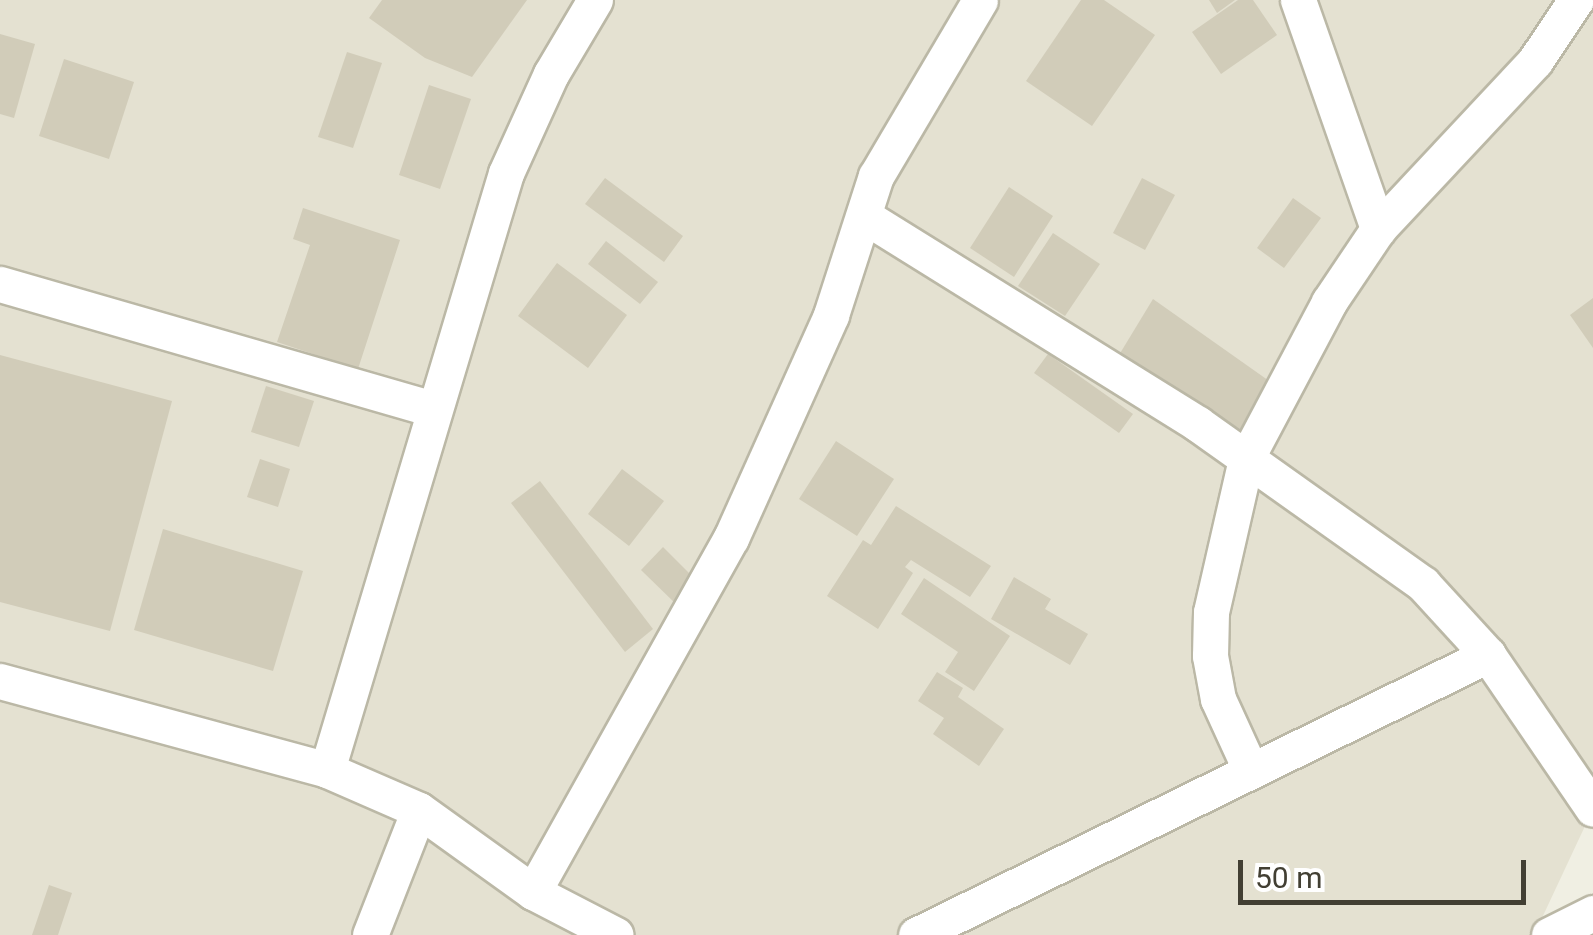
<!DOCTYPE html>
<html>
<head>
<meta charset="utf-8">
<style>
	body { margin:0 }
	#map { position:relative; width:1593px; height:935px; overflow:hidden; background:#f0efe3; font-family:Roboto,sans-serif }
	div>[style] { position:absolute }
	[style*='--x'] { left:calc(var(--x)*1px); top:calc(var(--y)*1px); width:calc(var(--w)*1px); rotate:calc(var(--a)*1deg) }
	.residential>* { inset:0; background:#e4e1d1 }
	.building>* { inset:0; background:#d1ccb9 }
	.roads { filter:drop-shadow(2px 0 #bbb8a6) drop-shadow(-2px 0 #bbb8a6) drop-shadow(0 2px #bbb8a6) drop-shadow(0 -2px #bbb8a6) }
	.minor>* { height:35px; margin:-17.5px; padding:0 17.5px; transform-origin:17.5px; border-radius:17.5px; background:#fff }
	span { translate:-50% -50%; white-space:nowrap; text-align:center; line-height:1.15; -webkit-text-stroke:10px #fff; paint-order:stroke }
	.scale { position:absolute; left:1238px; top:860px; width:288px; height:45px; box-sizing:border-box; border:5px solid #423f33; border-top:0; padding-left:12px; font-size:30px; line-height:35px; white-space:nowrap; color:#423f33; -webkit-text-stroke:8px #fff; paint-order:stroke }
</style>
</head>
<body>
<div id="map">
	<div class="residential">
		<i style="clip-path:polygon(0 0,1593px 0,1593px 809px,1534px 935px,0 935px)"></i>
	</div>
	<div class="building">
		<i style="clip-path:polygon(382px 0,527px 0,472px 77px,425px 58px,369px 18px)"></i>
		<i style="clip-path:polygon(1081px 0,1104px 0,1155px 35px,1092px 126px,1026px 81px)"></i>
		<i style="clip-path:polygon(1209px 0,1235px 0,1217px 13px)"></i>
		<i style="clip-path:polygon(1238px 0,1253px 0,1277px 35px,1221px 74px,1192px 32px)"></i>
		<i style="clip-path:polygon(0 34px,35px 44px,14px 118px,0 114px)"></i>
		<i style="clip-path:polygon(347px 52px,382px 63px,353px 148px,318px 137px)"></i>
		<i style="clip-path:polygon(64px 59px,134px 82px,109px 159px,39px 136px)"></i>
		<i style="clip-path:polygon(429px 85px,471px 99px,440px 189px,399px 175px)"></i>
		<i style="clip-path:polygon(605px 178px,683px 236px,664px 262px,585px 204px)"></i>
		<i style="clip-path:polygon(1142px 178px,1175px 195px,1145px 250px,1113px 233px)"></i>
		<i style="clip-path:polygon(1009px 187px,1053px 216px,1014px 277px,970px 248px)"></i>
		<i style="clip-path:polygon(1293px 198px,1321px 218px,1284px 268px,1257px 248px)"></i>
		<i style="clip-path:polygon(303px 208px,400px 240px,358px 369px,277px 342px,310px 245px,293px 239px)"></i>
		<i style="clip-path:polygon(1053px 233px,1100px 264px,1065px 316px,1018px 286px)"></i>
		<i style="clip-path:polygon(606px 241px,658px 282px,640px 304px,588px 264px)"></i>
		<i style="clip-path:polygon(557px 263px,627px 315px,588px 368px,518px 316px)"></i>
		<i style="clip-path:polygon(1593px 298px,1593px 348px,1570px 315px)"></i>
		<i style="clip-path:polygon(1153px 299px,1279px 388px,1243px 442px,1119px 355px)"></i>
		<i style="clip-path:polygon(1048px 354px,1133px 414px,1119px 433px,1034px 373px)"></i>
		<i style="clip-path:polygon(0 355px,172px 401px,110px 631px,0 602px)"></i>
		<i style="clip-path:polygon(266px 386px,314px 401px,299px 447px,251px 432px)"></i>
		<i style="clip-path:polygon(836px 441px,894px 479px,857px 536px,799px 499px)"></i>
		<i style="clip-path:polygon(260px 459px,290px 469px,278px 507px,247px 497px)"></i>
		<i style="clip-path:polygon(622px 469px,664px 501px,629px 546px,588px 514px)"></i>
		<i style="clip-path:polygon(540px 481px,653px 629px,625px 652px,511px 503px)"></i>
		<i style="clip-path:polygon(896px 506px,991px 566px,970px 597px,911px 560px,905px 567px,913px 573px,878px 629px,827px 596px,863px 540px,871px 545px)"></i>
		<i style="clip-path:polygon(163px 529px,303px 571px,273px 671px,134px 630px)"></i>
		<i style="clip-path:polygon(663px 547px,701px 585px,680px 608px,641px 570px)"></i>
		<i style="clip-path:polygon(1014px 577px,1051px 599px,1045px 609px,1088px 634px,1070px 665px,991px 619px)"></i>
		<i style="clip-path:polygon(924px 578px,1010px 636px,974px 691px,945px 672px,958px 652px,901px 614px)"></i>
		<i style="clip-path:polygon(937px 672px,963px 688px,958px 697px,1004px 729px,979px 766px,933px 734px,944px 718px,918px 701px)"></i>
		<i style="clip-path:polygon(49px 885px,72px 893px,58px 935px,32px 935px)"></i>
	</div>
	<div class="roads">
		<div class="minor">
			<i style="--x:1298;--y:0;--w:243;--a:70.7"></i>
			<i style="--x:864;--y:216;--w:393;--a:31.9"></i>
			<i style="--x:1198;--y:424;--w:276;--a:35.4"></i>
			<i style="--x:1423;--y:584;--w:96;--a:47.5"></i>
			<i style="--x:1488;--y:655;--w:186;--a:55.7"></i>
			<i style="--x:0;--y:284;--w:448;--a:16.1"></i>
			<i style="--x:0;--y:681;--w:339;--a:15.2"></i>
			<i style="--x:327;--y:770;--w:100;--a:23.5"></i>
			<i style="--x:419;--y:810;--w:140;--a:35.7"></i>
			<i style="--x:533;--y:892;--w:93;--a:27.4"></i>
			<i style="--x:327;--y:770;--w:623;--a:-73.31"></i>
			<i style="--x:506;--y:173;--w:109;--a:-65.6"></i>
			<i style="--x:551;--y:74;--w:86;--a:-59.3"></i>
			<i style="--x:1251;--y:771;--w:79;--a:-114.6"></i>
			<i style="--x:1218;--y:699;--w:44;--a:-100.5"></i>
			<i style="--x:1210;--y:656;--w:44;--a:-88.7"></i>
			<i style="--x:1211;--y:612;--w:157;--a:-77.1"></i>
			<i style="--x:1246;--y:459;--w:178;--a:-62.1"></i>
			<i style="--x:1329;--y:302;--w:88;--a:-56.1"></i>
			<i style="--x:1378;--y:229;--w:230;--a:-46.9"></i>
			<i style="--x:1535;--y:61;--w:73;--a:-56.1"></i>
			<i style="--x:533;--y:892;--w:406;--a:-60.8"></i>
			<i style="--x:731;--y:538;--w:244;--a:-65.8"></i>
			<i style="--x:831;--y:315;--w:146;--a:-72.1"></i>
			<i style="--x:876;--y:176;--w:204;--a:-59.4"></i>
			<i style="--x:370;--y:935;--w:134;--a:-68.6"></i>
			<i style="--x:916;--y:935;--w:637;--a:-26.08"></i>
			<i style="--x:1549;--y:935;--w:49;--a:-26.6"></i>
		</div>
	</div>
	<div class="scale">50 m</div>
</div>
</body>
</html>
